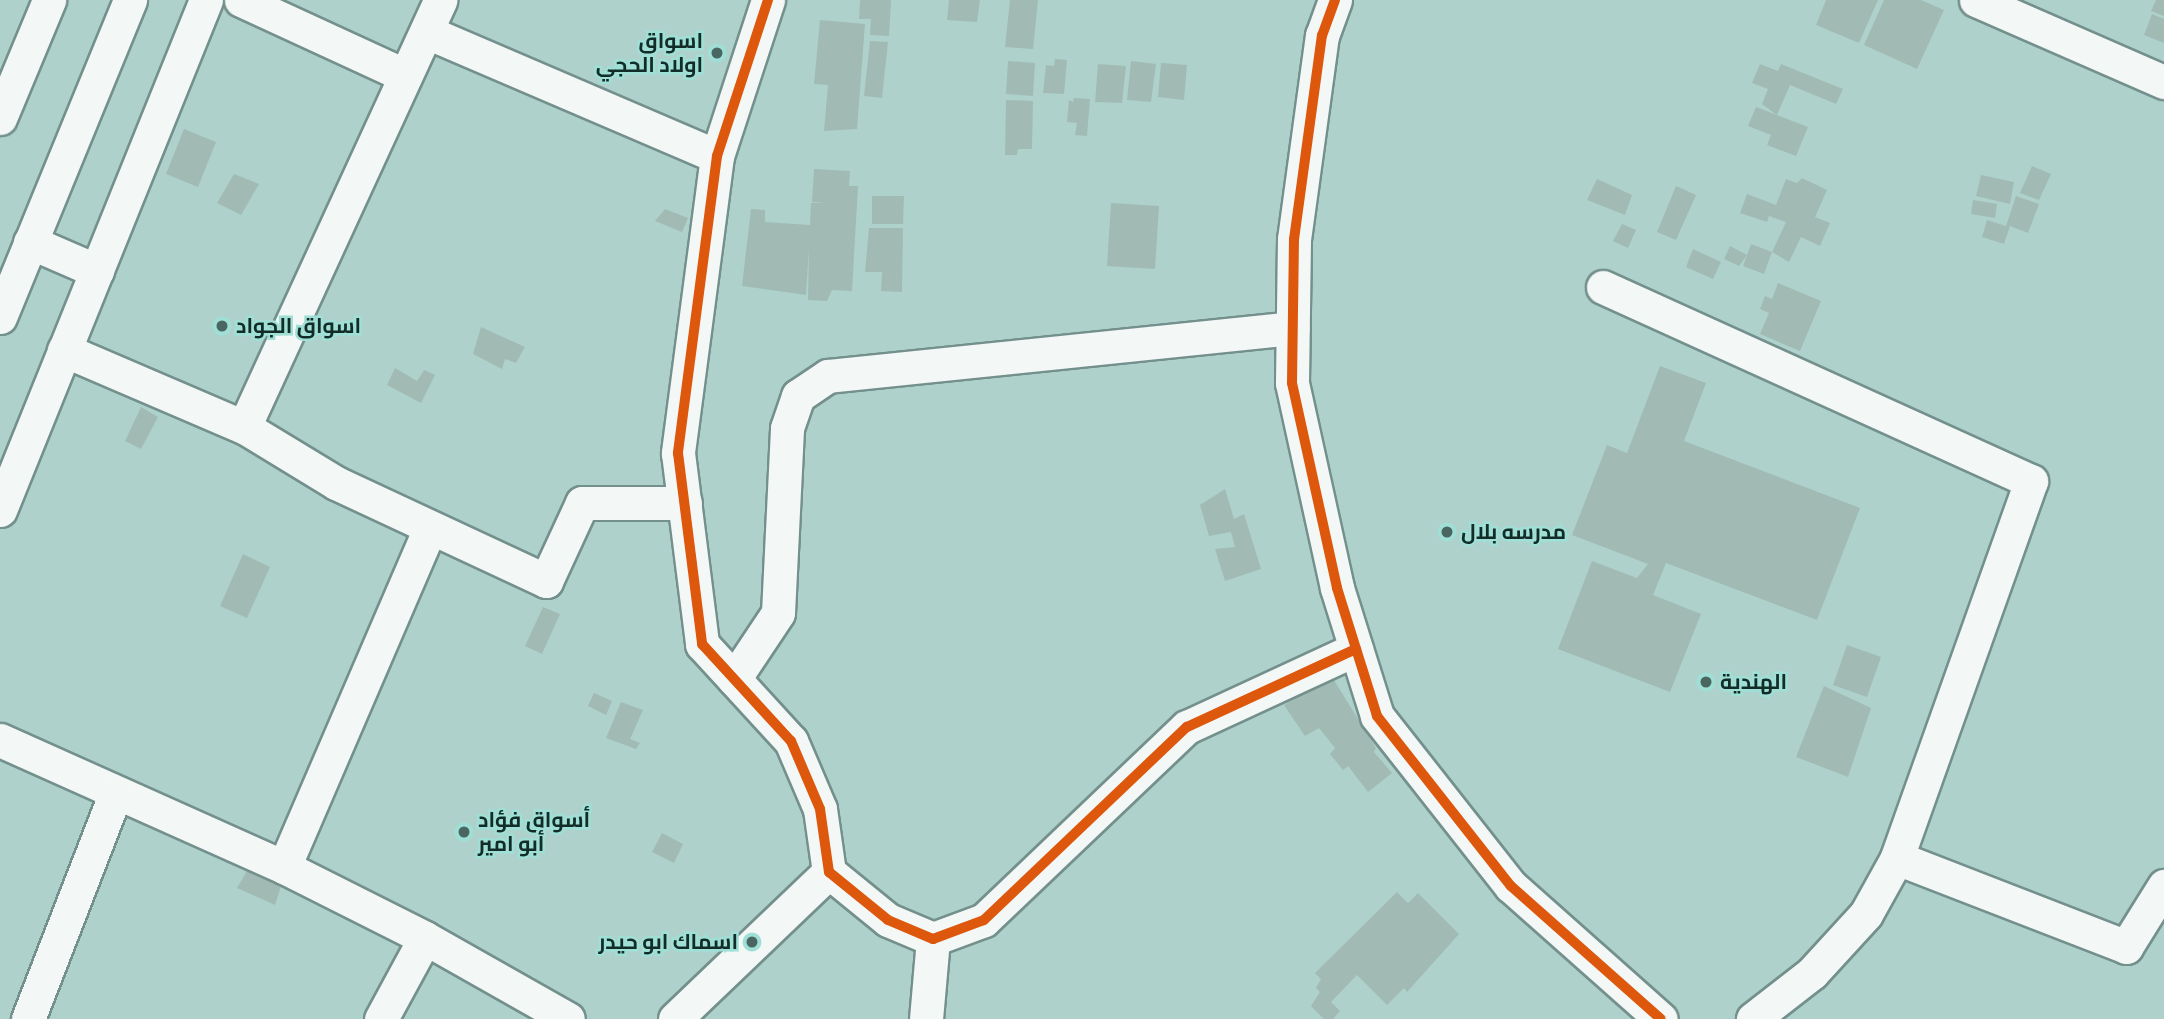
<!DOCTYPE html>
<html>
<head>
<meta charset="utf-8">
<style>
	body { margin:0 }
	#map { position:relative; width:2164px; height:1019px; overflow:hidden; background:#aed1cc; font-family:Poppins,Cairo,sans-serif }
	div>[style] { position:absolute }
	[style*='--x'] { left:calc(var(--x)*1px); top:calc(var(--y)*1px); width:calc(var(--w)*1px); rotate:calc(var(--a)*1deg) }
	.building>* { inset:0; background:#a1bbb4 }
	.roads { filter:drop-shadow(2px 0 #74908c) drop-shadow(-2px 0 #74908c) drop-shadow(0 2px #74908c) drop-shadow(0 -2px #74908c) }
	.street>* { height:33px; margin:-16.5px; padding:0 16.5px; transform-origin:16.5px; border-radius:16.5px; background:#f3f8f7 }
	.cycleway>* { height:10px; margin:-5px; padding:0 5px; transform-origin:5px; border-radius:5px; background:#dd570d }
	.dots>* { width:19px; height:19px; translate:-50% -50%; box-sizing:border-box; border:4px solid #a0dfd6; border-radius:50% }
	span { translate:-50% -50%; white-space:nowrap; text-align:center; line-height:1.15; -webkit-text-stroke:5px #a0dfd6; paint-order:stroke }
	.poi-label { font-size:21px; color:#122c28; font-weight:700 }
	.right { translate:-100% -50%; text-align:right }
	.left { translate:0 -50%; text-align:left }
</style>
</head>
<body>
<div id="map">
	<div class="building">
		<i style="clip-path:polygon(860px 0,891px 0,889px 36px,870px 35px,871px 19px,859px 19px)"></i>
		<i style="clip-path:polygon(949px 0,980px 0,977px 22px,947px 20px)"></i>
		<i style="clip-path:polygon(1010px 0,1038px 0,1033px 49px,1005px 47px)"></i>
		<i style="clip-path:polygon(1826px 0,1878px 0,1859px 43px,1816px 25px)"></i>
		<i style="clip-path:polygon(1884px 0,1921px 0,1944px 10px,1917px 69px,1864px 45px)"></i>
		<i style="clip-path:polygon(2156px 0,2164px 0,2164px 16px,2151px 11px)"></i>
		<i style="clip-path:polygon(2152px 14px,2164px 19px,2164px 43px,2144px 35px)"></i>
		<i style="clip-path:polygon(820px 20px,865px 24px,857px 129px,824px 131px,828px 85px,814px 84px)"></i>
		<i style="clip-path:polygon(870px 41px,888px 42px,882px 98px,864px 96px)"></i>
		<i style="clip-path:polygon(1055px 59px,1067px 60px,1064px 94px,1043px 93px,1046px 65px,1054px 66px)"></i>
		<i style="clip-path:polygon(1008px 61px,1035px 63px,1033px 96px,1006px 94px)"></i>
		<i style="clip-path:polygon(1131px 61px,1156px 64px,1151px 102px,1127px 100px)"></i>
		<i style="clip-path:polygon(1161px 63px,1187px 65px,1184px 100px,1158px 97px)"></i>
		<i style="clip-path:polygon(1098px 64px,1126px 66px,1122px 103px,1095px 102px)"></i>
		<i style="clip-path:polygon(1760px 64px,1778px 71px,1781px 64px,1843px 89px,1836px 104px,1790px 85px,1777px 115px,1808px 127px,1796px 156px,1767px 145px,1771px 135px,1748px 126px,1756px 107px,1777px 115px,1762px 104px,1768px 89px,1752px 83px)"></i>
		<i style="clip-path:polygon(1074px 98px,1090px 99px,1087px 136px,1075px 135px,1077px 123px,1067px 122px,1069px 100px,1073px 102px)"></i>
		<i style="clip-path:polygon(1006px 100px,1033px 101px,1032px 149px,1018px 149px,1017px 155px,1005px 155px)"></i>
		<i style="clip-path:polygon(184px 129px,216px 142px,198px 187px,166px 174px)"></i>
		<i style="clip-path:polygon(2032px 166px,2051px 174px,2039px 200px,2020px 193px)"></i>
		<i style="clip-path:polygon(814px 169px,850px 171px,849px 186px,858px 186px,852px 291px,832px 290px,827px 301px,808px 300px,809px 248px,806px 295px,742px 286px,751px 209px,765px 210px,765px 222px,810px 225px,811px 203px,825px 203px,812px 202px)"></i>
		<i style="clip-path:polygon(234px 174px,259px 184px,241px 215px,217px 203px)"></i>
		<i style="clip-path:polygon(1981px 175px,2014px 182px,2010px 204px,1976px 196px)"></i>
		<i style="clip-path:polygon(1802px 178px,1827px 190px,1815px 217px,1830px 223px,1820px 246px,1801px 237px,1789px 262px,1772px 252px,1786px 222px,1769px 216px,1767px 222px,1740px 213px,1747px 194px,1776px 205px,1786px 179px,1797px 183px)"></i>
		<i style="clip-path:polygon(1597px 179px,1632px 195px,1625px 215px,1587px 200px)"></i>
		<i style="clip-path:polygon(1676px 186px,1696px 195px,1676px 240px,1657px 232px)"></i>
		<i style="clip-path:polygon(872px 196px,904px 196px,903px 224px,872px 224px)"></i>
		<i style="clip-path:polygon(2016px 196px,2039px 204px,2028px 233px,2010px 226px,2004px 244px,1982px 237px,1987px 220px,2006px 226px)"></i>
		<i style="clip-path:polygon(1973px 200px,1997px 204px,1995px 218px,1971px 214px)"></i>
		<i style="clip-path:polygon(1111px 203px,1159px 206px,1155px 269px,1107px 266px)"></i>
		<i style="clip-path:polygon(665px 209px,688px 218px,682px 232px,655px 221px)"></i>
		<i style="clip-path:polygon(1622px 224px,1636px 230px,1628px 248px,1613px 241px)"></i>
		<i style="clip-path:polygon(869px 228px,903px 228px,902px 292px,881px 291px,882px 272px,865px 272px)"></i>
		<i style="clip-path:polygon(1751px 244px,1772px 252px,1764px 274px,1743px 266px,1747px 255px,1739px 266px,1724px 259px,1730px 246px,1747px 255px)"></i>
		<i style="clip-path:polygon(1693px 249px,1721px 262px,1713px 279px,1686px 267px)"></i>
		<i style="clip-path:polygon(1778px 283px,1821px 301px,1800px 351px,1760px 334px,1769px 313px,1760px 309px,1765px 296px,1772px 299px)"></i>
		<i style="clip-path:polygon(481px 327px,525px 347px,516px 363px,505px 359px,502px 369px,473px 354px)"></i>
		<i style="clip-path:polygon(1660px 366px,1706px 383px,1684px 441px,1860px 508px,1817px 620px,1666px 563px,1653px 595px,1701px 614px,1670px 692px,1558px 649px,1592px 561px,1637px 578px,1648px 564px,1572px 535px,1607px 445px,1627px 453px)"></i>
		<i style="clip-path:polygon(395px 368px,417px 381px,424px 370px,435px 375px,421px 403px,387px 385px)"></i>
		<i style="clip-path:polygon(141px 407px,158px 417px,141px 449px,125px 441px)"></i>
		<i style="clip-path:polygon(1225px 489px,1234px 519px,1244px 514px,1261px 569px,1225px 581px,1215px 549px,1235px 547px,1231px 532px,1209px 536px,1200px 505px)"></i>
		<i style="clip-path:polygon(243px 554px,270px 567px,247px 618px,220px 606px)"></i>
		<i style="clip-path:polygon(543px 607px,560px 614px,542px 654px,525px 646px)"></i>
		<i style="clip-path:polygon(1847px 645px,1881px 657px,1867px 697px,1833px 685px)"></i>
		<i style="clip-path:polygon(1332px 677px,1376px 748px,1374px 752px,1392px 773px,1368px 792px,1348px 766px,1343px 770px,1330px 754px,1335px 748px,1319px 728px,1305px 736px,1284px 705px)"></i>
		<i style="clip-path:polygon(1824px 686px,1871px 708px,1848px 777px,1796px 757px)"></i>
		<i style="clip-path:polygon(594px 693px,612px 701px,606px 715px,588px 706px)"></i>
		<i style="clip-path:polygon(621px 702px,643px 710px,630px 739px,640px 743px,636px 749px,606px 738px)"></i>
		<i style="clip-path:polygon(662px 833px,683px 844px,674px 863px,652px 852px)"></i>
		<i style="clip-path:polygon(251px 864px,284px 877px,275px 905px,237px 888px)"></i>
		<i style="clip-path:polygon(1397px 892px,1408px 903px,1418px 893px,1459px 934px,1407px 992px,1404px 988px,1387px 1005px,1357px 975px,1331px 1002px,1340px 1011px,1333px 1019px,1324px 1019px,1311px 1006px,1320px 992px,1316px 988px,1321px 979px,1315px 973px)"></i>
	</div>
	<div class="roads">
		<div class="street">
			<i style="--x:241;--y:0;--w:179;--a:24.7"></i>
			<i style="--x:768;--y:0;--w:164;--a:108.1"></i>
			<i style="--x:717;--y:156;--w:300;--a:97.5"></i>
			<i style="--x:678;--y:453;--w:193;--a:82.8"></i>
			<i style="--x:702;--y:644;--w:132;--a:47.5"></i>
			<i style="--x:791;--y:741;--w:74;--a:66.9"></i>
			<i style="--x:820;--y:809;--w:64;--a:81.9"></i>
			<i style="--x:829;--y:872;--w:76;--a:39.1"></i>
			<i style="--x:888;--y:920;--w:49;--a:22.9"></i>
			<i style="--x:933;--y:939;--w:54;--a:-20.4"></i>
			<i style="--x:984;--y:920;--w:280;--a:-43.6"></i>
			<i style="--x:1187;--y:727;--w:186;--a:-24.8"></i>
			<i style="--x:1335;--y:0;--w:37;--a:110"></i>
			<i style="--x:1322;--y:35;--w:206;--a:97.8"></i>
			<i style="--x:1294;--y:239;--w:144;--a:90.8"></i>
			<i style="--x:1292;--y:383;--w:210;--a:77.6"></i>
			<i style="--x:1337;--y:588;--w:134;--a:72.6"></i>
			<i style="--x:1377;--y:716;--w:216;--a:51.8"></i>
			<i style="--x:1511;--y:886;--w:200;--a:41.6"></i>
			<i style="--x:1976;--y:0;--w:205;--a:23.6"></i>
			<i style="--x:427;--y:32;--w:315;--a:23.2"></i>
			<i style="--x:0;--y:118;--w:128;--a:-67.4"></i>
			<i style="--x:30;--y:242;--w:73;--a:23.4"></i>
			<i style="--x:1603;--y:287;--w:470;--a:24.4"></i>
			<i style="--x:2031;--y:481;--w:400;--a:109.6"></i>
			<i style="--x:1897;--y:858;--w:64;--a:119"></i>
			<i style="--x:1866;--y:914;--w:80;--a:132.5"></i>
			<i style="--x:1812;--y:973;--w:75;--a:142.1"></i>
			<i style="--x:0;--y:317;--w:343;--a:-67.7"></i>
			<i style="--x:64;--y:350;--w:196;--a:23.2"></i>
			<i style="--x:244;--y:427;--w:108;--a:31.3"></i>
			<i style="--x:336;--y:483;--w:232;--a:25"></i>
			<i style="--x:546;--y:581;--w:86;--a:-65.2"></i>
			<i style="--x:582;--y:503;--w:103;--a:0"></i>
			<i style="--x:244;--y:427;--w:470;--a:-65.3"></i>
			<i style="--x:0;--y:510;--w:550;--a:-68.01"></i>
			<i style="--x:734;--y:679;--w:79;--a:-56.3"></i>
			<i style="--x:778;--y:613;--w:185;--a:-87.2"></i>
			<i style="--x:787;--y:428;--w:34;--a:-71"></i>
			<i style="--x:798;--y:396;--w:36;--a:-34"></i>
			<i style="--x:828;--y:376;--w:467;--a:-5.9"></i>
			<i style="--x:0;--y:740;--w:311;--a:24.1"></i>
			<i style="--x:284;--y:867;--w:158;--a:26.7"></i>
			<i style="--x:425;--y:938;--w:164;--a:29.5"></i>
			<i style="--x:1897;--y:858;--w:246;--a:21.2"></i>
			<i style="--x:2126;--y:947;--w:72;--a:-58.1"></i>
			<i style="--x:284;--y:867;--w:367;--a:-66.7"></i>
			<i style="--x:28;--y:1019;--w:243;--a:-68.8"></i>
			<i style="--x:381;--y:1019;--w:92;--a:-61.5"></i>
			<i style="--x:675;--y:1019;--w:213;--a:-43.7"></i>
			<i style="--x:926;--y:1019;--w:80;--a:-85"></i>
		</div>
	</div>
	<div class="cycleway">
		<i style="--x:768;--y:0;--w:164;--a:108.1"></i>
		<i style="--x:717;--y:156;--w:300;--a:97.5"></i>
		<i style="--x:678;--y:453;--w:193;--a:82.8"></i>
		<i style="--x:702;--y:644;--w:132;--a:47.5"></i>
		<i style="--x:791;--y:741;--w:74;--a:66.9"></i>
		<i style="--x:820;--y:809;--w:64;--a:81.9"></i>
		<i style="--x:829;--y:872;--w:76;--a:39.1"></i>
		<i style="--x:888;--y:920;--w:49;--a:22.9"></i>
		<i style="--x:933;--y:939;--w:54;--a:-20.4"></i>
		<i style="--x:984;--y:920;--w:280;--a:-43.6"></i>
		<i style="--x:1187;--y:727;--w:186;--a:-24.8"></i>
		<i style="--x:1335;--y:0;--w:37;--a:110"></i>
		<i style="--x:1322;--y:35;--w:206;--a:97.8"></i>
		<i style="--x:1294;--y:239;--w:144;--a:90.8"></i>
		<i style="--x:1292;--y:383;--w:210;--a:77.6"></i>
		<i style="--x:1337;--y:588;--w:134;--a:72.6"></i>
		<i style="--x:1377;--y:716;--w:216;--a:51.8"></i>
		<i style="--x:1511;--y:886;--w:200;--a:41.6"></i>
	</div>
	<div class="dots">
		<i style="left:717px;top:53px;background:#496661"></i>
		<i style="left:222px;top:326px;background:#496661"></i>
		<i style="left:1447px;top:532px;background:#496661"></i>
		<i style="left:1706px;top:682px;background:#496661"></i>
		<i style="left:464px;top:832px;background:#496661"></i>
		<i style="left:752px;top:942px;background:#496661"></i>
	</div>
	<div class="poi-label">
		<span class="right" style="left:703px;top:53px">اسواق<br>اولاد الحجي</span>
		<span class="left" style="left:236px;top:326px">اسواق الجواد</span>
		<span class="left" style="left:1461px;top:532px">مدرسه بلال</span>
		<span class="left" style="left:1720px;top:682px">الهندية</span>
		<span class="left" style="left:478px;top:832px">أسواق فؤاد<br>أبو امير</span>
		<span class="right" style="left:738px;top:942px">اسماك ابو حيدر</span>
	</div>
</div>
</body>
</html>
